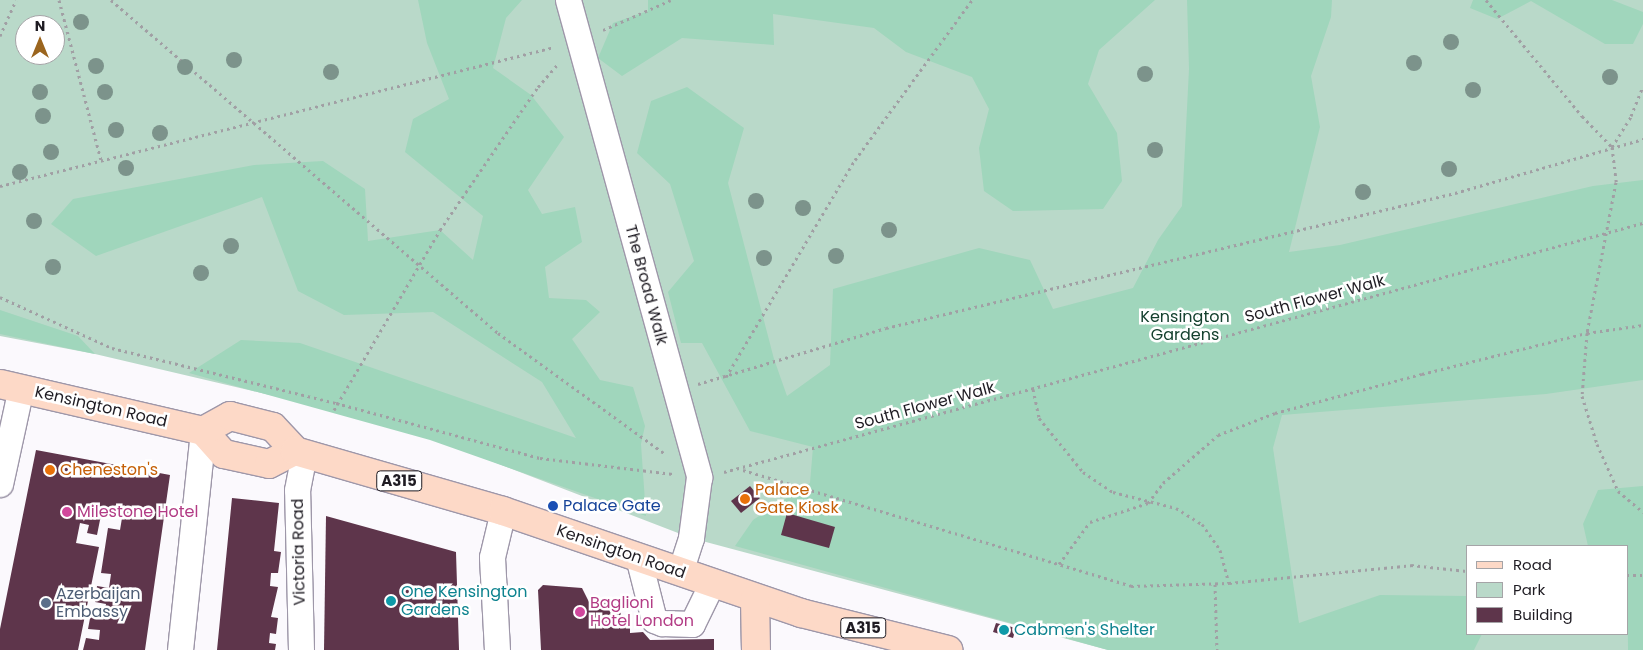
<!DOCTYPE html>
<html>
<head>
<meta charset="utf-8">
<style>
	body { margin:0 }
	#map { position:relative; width:1643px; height:650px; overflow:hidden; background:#fbf9fd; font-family:Poppins,sans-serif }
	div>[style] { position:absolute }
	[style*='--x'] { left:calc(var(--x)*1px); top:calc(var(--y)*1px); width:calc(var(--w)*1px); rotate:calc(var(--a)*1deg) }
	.green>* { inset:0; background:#b9d9c9 }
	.forest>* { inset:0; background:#a0d6bc }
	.building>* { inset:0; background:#5e354b }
	.path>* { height:3px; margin-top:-1.5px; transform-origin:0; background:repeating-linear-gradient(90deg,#a19fa4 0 2.5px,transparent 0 6.5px) }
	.roads { filter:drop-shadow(1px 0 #9e97a9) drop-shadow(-1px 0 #9e97a9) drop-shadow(0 1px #9e97a9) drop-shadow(0 -1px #9e97a9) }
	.minor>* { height:25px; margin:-12.5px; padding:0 12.5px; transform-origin:12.5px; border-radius:12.5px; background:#fff }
	.major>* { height:28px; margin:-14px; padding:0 14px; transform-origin:14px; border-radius:14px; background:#fdd9c7 }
	.trees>* { width:16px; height:16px; margin:-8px; border-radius:50%; background:#7c938b }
	.dots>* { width:14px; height:14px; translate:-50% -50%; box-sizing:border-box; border:2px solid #fff; border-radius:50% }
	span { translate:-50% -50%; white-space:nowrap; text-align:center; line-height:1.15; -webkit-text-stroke:5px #fff; paint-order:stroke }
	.shield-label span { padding:1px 4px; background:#fff; border:1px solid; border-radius:4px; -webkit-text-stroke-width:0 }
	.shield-label { font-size:15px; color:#1f1c23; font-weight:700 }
	.street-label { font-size:16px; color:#1f1c23 }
	.park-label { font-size:16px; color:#14402e }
	.food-label { font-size:16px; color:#c56008 }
	.left { translate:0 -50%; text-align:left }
	.transit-label { font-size:16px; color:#164399 }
	.hotel-label { font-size:16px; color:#b23c85 }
	.culture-label { font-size:16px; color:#0d838f }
	.service-label { font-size:16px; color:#4e5e75 }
	.legend { position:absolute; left:1466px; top:545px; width:162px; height:90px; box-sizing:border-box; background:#fff; border:1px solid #a5a4a7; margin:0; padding:6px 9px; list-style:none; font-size:15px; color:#1f1c23 }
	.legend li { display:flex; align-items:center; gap:10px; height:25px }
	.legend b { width:25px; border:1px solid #a5a4a7 }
	.north { position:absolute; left:15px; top:15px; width:50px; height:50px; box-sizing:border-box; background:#fff; border:1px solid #a5a4a7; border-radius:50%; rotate:0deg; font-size:14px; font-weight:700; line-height:20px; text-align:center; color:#1f1c23 }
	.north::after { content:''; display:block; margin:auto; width:18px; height:22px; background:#9b651e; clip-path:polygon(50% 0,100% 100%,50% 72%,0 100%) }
</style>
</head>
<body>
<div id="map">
	<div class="green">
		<i style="clip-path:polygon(evenodd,0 0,1643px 0,1643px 650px,1108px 650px,691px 538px,434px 439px,334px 410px,95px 354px,0 336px,0 0,25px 25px,55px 25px,55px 55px,25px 55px,25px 25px,0 0,1467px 546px,1627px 546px,1627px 634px,1467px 634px,1467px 546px)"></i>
	</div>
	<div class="forest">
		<i style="clip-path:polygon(418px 0,522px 0,506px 18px,493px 68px,531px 95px,564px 137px,528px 190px,542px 214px,575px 207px,582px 242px,545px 267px,549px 298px,586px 300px,600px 312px,572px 339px,600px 380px,633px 387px,645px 426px,641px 444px,646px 516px,430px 440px,189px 373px,241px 340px,300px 343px,576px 438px,542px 382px,433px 312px,344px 315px,298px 291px,262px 197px,96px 256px,51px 224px,73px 199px,254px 165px,323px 161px,365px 189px,368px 241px,440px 230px,473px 260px,483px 216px,405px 152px,413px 119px,449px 99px,427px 43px)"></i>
		<i style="clip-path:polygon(648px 0,1155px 0,1099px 50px,1088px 84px,1117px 133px,1122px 181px,1103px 209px,1013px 211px,984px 191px,979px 148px,989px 109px,972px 77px,906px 52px,874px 28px,773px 14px,774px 45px,682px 38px,622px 76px,598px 58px,613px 23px,648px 11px)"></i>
		<i style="clip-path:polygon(1187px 0,1332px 0,1331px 17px,1311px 76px,1320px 127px,1289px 252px,1340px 245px,1593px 186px,1643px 180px,1643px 380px,1546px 394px,1282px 415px,1273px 448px,1299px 623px,1380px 595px,1467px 596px,1467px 634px,1482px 634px,1474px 650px,1108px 650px,735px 546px,753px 520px,810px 483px,813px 447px,750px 431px,702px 343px,681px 343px,668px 292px,694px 261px,670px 184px,637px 153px,651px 101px,687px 87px,744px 128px,728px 183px,774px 359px,787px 396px,830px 365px,833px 289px,979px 248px,1030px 260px,1053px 309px,1133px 288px,1158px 240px,1182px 206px,1189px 69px)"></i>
		<i style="clip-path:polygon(1473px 0,1612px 0,1643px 12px,1643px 24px,1633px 44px,1605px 44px,1531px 1px,1497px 19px,1470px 8px)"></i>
		<i style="clip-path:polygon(0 310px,78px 336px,95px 354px,0 334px)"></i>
		<i style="clip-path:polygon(1643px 486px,1643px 650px,1628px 650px,1627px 546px,1588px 546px,1583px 524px,1598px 490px)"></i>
	</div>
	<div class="building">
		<i style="clip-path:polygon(36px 450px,170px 475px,145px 650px,83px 650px,86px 638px,99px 640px,100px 630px,88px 629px,91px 613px,104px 615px,106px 604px,95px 602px,97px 586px,109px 588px,111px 574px,101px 573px,108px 528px,120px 530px,123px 512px,110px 509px,109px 517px,101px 515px,97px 535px,87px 533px,89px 525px,80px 523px,76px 543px,99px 547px,78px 650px,0 650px,0 629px)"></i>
		<i style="clip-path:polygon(750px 486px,760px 498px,741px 513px,731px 501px)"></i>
		<i style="clip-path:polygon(232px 498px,279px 503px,274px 551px,281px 552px,278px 573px,271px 573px,270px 586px,278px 587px,271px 617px,278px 618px,276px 634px,270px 633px,269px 643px,276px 644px,275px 650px,217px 650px)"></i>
		<i style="clip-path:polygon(787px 513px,835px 527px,829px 548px,781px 535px)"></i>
		<i style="clip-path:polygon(326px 516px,456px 552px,459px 650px,324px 650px)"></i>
		<i style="clip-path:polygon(543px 585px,582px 588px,590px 604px,596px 604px,599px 598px,611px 598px,613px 604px,620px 604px,621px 619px,630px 619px,630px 633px,643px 632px,650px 640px,714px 639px,714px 650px,541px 650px,538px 590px)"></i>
		<i style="clip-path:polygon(996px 623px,1016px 628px,1013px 638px,993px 632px)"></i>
	</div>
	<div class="path">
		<i style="--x:59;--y:0;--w:165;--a:75.3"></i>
		<i style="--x:111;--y:0;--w:511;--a:40.71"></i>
		<i style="--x:498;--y:333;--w:206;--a:35.9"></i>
		<i style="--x:1486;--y:0;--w:151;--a:50.4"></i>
		<i style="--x:1582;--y:116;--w:43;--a:45.9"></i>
		<i style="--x:1612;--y:147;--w:35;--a:83"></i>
		<i style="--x:1616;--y:182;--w:154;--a:100.9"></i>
		<i style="--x:1587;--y:333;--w:63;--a:94.5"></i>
		<i style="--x:1582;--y:396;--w:50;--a:72.6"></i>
		<i style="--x:1597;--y:444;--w:51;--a:65.9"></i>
		<i style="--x:1618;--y:491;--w:33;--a:40"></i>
		<i style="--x:603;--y:30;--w:74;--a:-23.8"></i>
		<i style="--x:0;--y:36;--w:39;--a:-66"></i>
		<i style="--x:1612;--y:147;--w:36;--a:-58"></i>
		<i style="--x:1631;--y:116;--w:32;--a:-68"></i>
		<i style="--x:0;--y:186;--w:571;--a:-14.08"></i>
		<i style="--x:0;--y:297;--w:123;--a:24.5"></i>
		<i style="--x:112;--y:348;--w:231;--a:13.8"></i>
		<i style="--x:336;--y:403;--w:211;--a:15.1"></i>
		<i style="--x:540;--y:458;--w:134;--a:6.9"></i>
		<i style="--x:726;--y:377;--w:252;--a:-59.3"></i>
		<i style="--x:855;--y:160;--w:198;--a:-53.8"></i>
		<i style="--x:698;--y:384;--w:196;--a:-16.6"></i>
		<i style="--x:886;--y:328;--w:585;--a:-13.35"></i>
		<i style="--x:1455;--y:193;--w:196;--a:-16"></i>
		<i style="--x:1033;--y:389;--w:30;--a:78"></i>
		<i style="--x:1039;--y:418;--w:70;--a:50.8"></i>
		<i style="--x:1083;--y:472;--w:36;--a:34"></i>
		<i style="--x:1113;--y:492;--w:65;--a:14.3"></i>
		<i style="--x:1176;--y:508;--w:31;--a:32"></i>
		<i style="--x:1202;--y:524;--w:32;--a:55"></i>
		<i style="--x:1220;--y:550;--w:34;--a:75"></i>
		<i style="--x:334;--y:410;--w:209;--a:-59.5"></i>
		<i style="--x:440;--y:230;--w:173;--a:-55.6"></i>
		<i style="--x:538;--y:87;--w:32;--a:-49"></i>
		<i style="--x:743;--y:470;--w:405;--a:16.6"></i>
		<i style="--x:1131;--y:586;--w:98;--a:-1.8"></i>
		<i style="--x:1229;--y:583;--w:183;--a:-5.6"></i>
		<i style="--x:1411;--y:565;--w:56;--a:6.1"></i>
		<i style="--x:724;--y:472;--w:952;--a:-15.16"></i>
		<i style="--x:1059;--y:564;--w:52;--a:-53.6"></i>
		<i style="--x:1090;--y:522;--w:61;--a:-18.1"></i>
		<i style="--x:1148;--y:503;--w:25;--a:-53"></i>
		<i style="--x:1163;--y:483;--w:73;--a:-41.1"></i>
		<i style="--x:1218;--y:435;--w:61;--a:-21.1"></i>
		<i style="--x:1275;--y:413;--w:152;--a:-14.9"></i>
		<i style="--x:1422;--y:374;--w:170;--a:-14"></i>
		<i style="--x:1587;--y:333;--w:57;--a:-8.1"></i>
		<i style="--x:1627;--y:575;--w:16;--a:0"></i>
		<i style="--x:1215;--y:584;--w:66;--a:88.3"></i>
	</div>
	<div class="roads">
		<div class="minor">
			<i style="--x:568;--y:0;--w:495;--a:74.6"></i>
			<i style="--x:699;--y:477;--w:62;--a:97.5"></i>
			<i style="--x:691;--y:538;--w:35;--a:108"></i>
			<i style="--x:0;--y:484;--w:98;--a:-77.7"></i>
			<i style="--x:638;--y:557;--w:65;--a:75.7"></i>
			<i style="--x:654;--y:620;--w:9;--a:21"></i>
			<i style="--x:662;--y:623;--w:30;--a:2"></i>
			<i style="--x:692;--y:624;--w:46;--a:-64"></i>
			<i style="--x:180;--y:650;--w:220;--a:-84"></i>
			<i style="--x:301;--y:650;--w:160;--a:-91.4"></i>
			<i style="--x:297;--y:490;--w:37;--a:-79"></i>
			<i style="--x:497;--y:650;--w:93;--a:-93.1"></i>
			<i style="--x:492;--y:557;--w:47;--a:-76.6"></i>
		</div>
		<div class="major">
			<i style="--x:0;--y:384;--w:208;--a:13"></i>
			<i style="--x:203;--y:431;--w:31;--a:48"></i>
			<i style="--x:224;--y:454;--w:46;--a:12.5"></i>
			<i style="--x:269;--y:464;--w:29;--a:-27"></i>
			<i style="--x:203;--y:431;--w:31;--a:-29"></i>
			<i style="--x:230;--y:416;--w:44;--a:14.3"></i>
			<i style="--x:273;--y:427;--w:33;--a:47"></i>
			<i style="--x:295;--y:451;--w:216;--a:16.1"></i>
			<i style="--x:503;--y:511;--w:315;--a:18.9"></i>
			<i style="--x:801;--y:613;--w:152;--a:14.1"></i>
			<i style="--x:755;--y:599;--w:51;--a:88.9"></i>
		</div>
	</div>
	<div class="trees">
		<i style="left:81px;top:22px"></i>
		<i style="left:1451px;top:42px"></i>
		<i style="left:234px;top:60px"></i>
		<i style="left:1414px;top:63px"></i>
		<i style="left:96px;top:66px"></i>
		<i style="left:185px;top:67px"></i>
		<i style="left:331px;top:72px"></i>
		<i style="left:1145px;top:74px"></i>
		<i style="left:1610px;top:77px"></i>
		<i style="left:1473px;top:90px"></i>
		<i style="left:40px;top:92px"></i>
		<i style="left:105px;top:92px"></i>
		<i style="left:43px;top:116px"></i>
		<i style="left:116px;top:130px"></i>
		<i style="left:160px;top:133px"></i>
		<i style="left:1155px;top:150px"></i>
		<i style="left:51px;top:152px"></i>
		<i style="left:126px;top:168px"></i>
		<i style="left:1449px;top:169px"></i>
		<i style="left:20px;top:172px"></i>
		<i style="left:1363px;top:192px"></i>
		<i style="left:756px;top:201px"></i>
		<i style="left:803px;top:208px"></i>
		<i style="left:34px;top:221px"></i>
		<i style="left:889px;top:230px"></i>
		<i style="left:231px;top:246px"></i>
		<i style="left:836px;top:256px"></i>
		<i style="left:764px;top:258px"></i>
		<i style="left:53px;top:267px"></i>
		<i style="left:201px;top:273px"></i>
	</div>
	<div class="dots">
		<i style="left:50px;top:470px;background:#e8710a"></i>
		<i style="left:745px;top:499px;background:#e8710a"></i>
		<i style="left:553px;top:506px;background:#1a4fb4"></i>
		<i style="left:67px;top:512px;background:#d1479c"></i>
		<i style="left:391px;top:601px;background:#0f9aa8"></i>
		<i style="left:46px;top:603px;background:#5c6f8a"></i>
		<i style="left:580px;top:612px;background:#d1479c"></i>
		<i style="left:1004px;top:630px;background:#0f9aa8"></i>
	</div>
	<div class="shield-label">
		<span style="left:399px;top:481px">A315</span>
		<span style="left:863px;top:628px">A315</span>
	</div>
	<div class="street-label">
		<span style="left:646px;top:285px;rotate:75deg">The Broad Walk</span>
		<span style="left:1315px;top:299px;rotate:-15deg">South Flower Walk</span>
		<span style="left:925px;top:406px;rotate:-15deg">South Flower Walk</span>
		<span style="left:101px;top:407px;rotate:13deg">Kensington Road</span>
		<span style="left:299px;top:552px;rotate:-91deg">Victoria Road</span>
		<span style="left:621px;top:552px;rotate:19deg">Kensington Road</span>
	</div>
	<div class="park-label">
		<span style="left:1185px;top:326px">Kensington<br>Gardens</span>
	</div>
	<div class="food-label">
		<span class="left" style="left:60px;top:470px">Cheneston's</span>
		<span class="left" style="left:755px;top:499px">Palace<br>Gate Kiosk</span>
	</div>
	<div class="transit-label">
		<span class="left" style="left:563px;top:506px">Palace Gate</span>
	</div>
	<div class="hotel-label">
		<span class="left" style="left:77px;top:512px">Milestone Hotel</span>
		<span class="left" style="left:590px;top:612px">Baglioni<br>Hotel London</span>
	</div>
	<div class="culture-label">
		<span class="left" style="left:401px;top:601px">One Kensington<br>Gardens</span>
		<span class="left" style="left:1014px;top:630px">Cabmen's Shelter</span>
	</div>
	<div class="service-label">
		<span class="left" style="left:56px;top:603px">Azerbaijan<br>Embassy</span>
	</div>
	<ul class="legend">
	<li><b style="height:6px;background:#fdd9c7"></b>Road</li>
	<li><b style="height:14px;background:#b9d9c9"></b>Park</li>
	<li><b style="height:14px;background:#5e354b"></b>Building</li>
	</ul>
	<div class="north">N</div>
</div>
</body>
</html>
